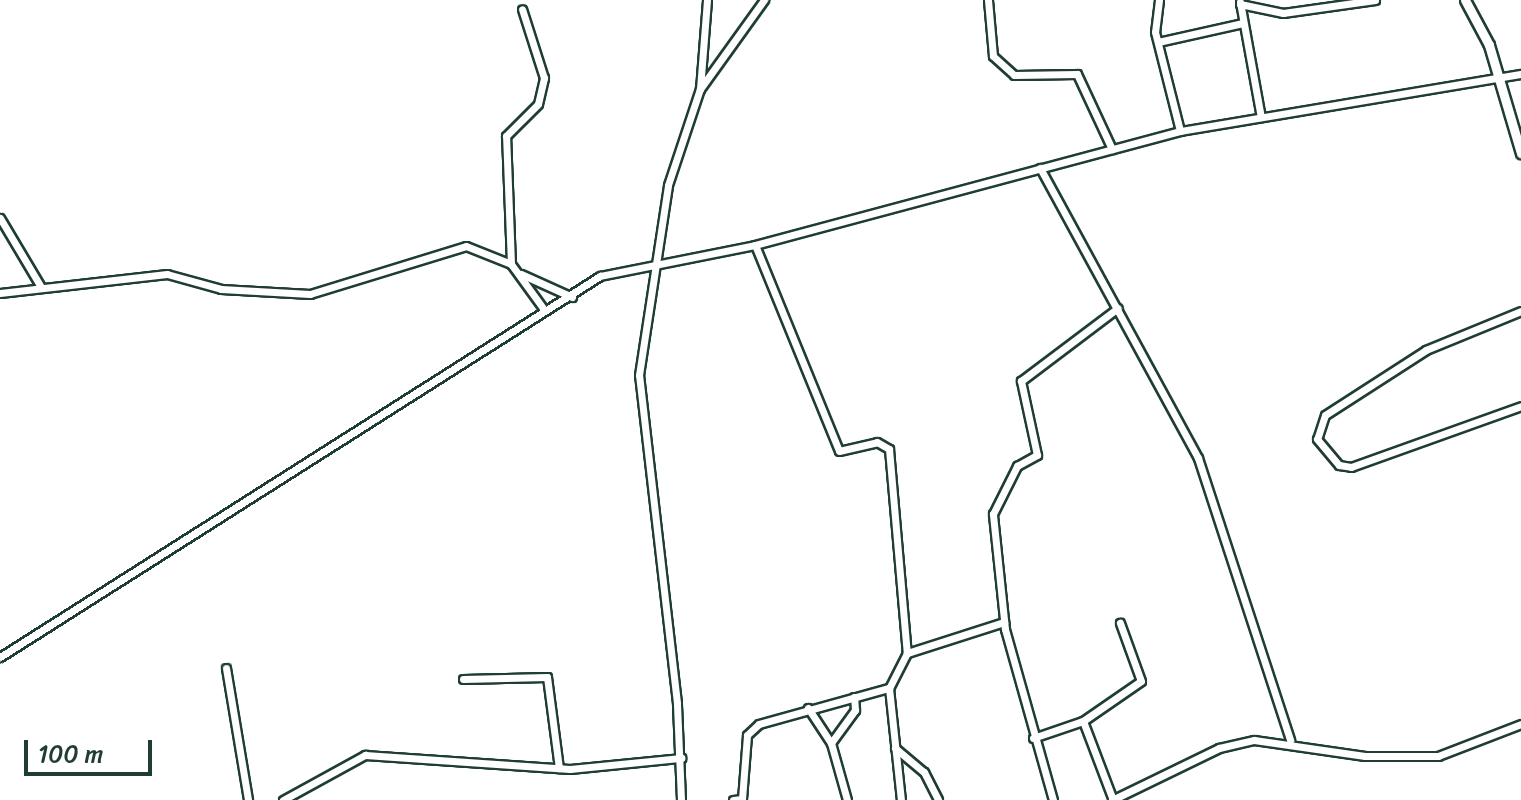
<!DOCTYPE html>
<html>
<head>
<meta charset="utf-8">
<style>
	body { margin:0 }
	#map { position:relative; width:1521px; height:800px; overflow:hidden; background:#fff; font-family:Sriracha,sans-serif }
	div>[style] { position:absolute }
	[style*='--x'] { left:calc(var(--x)*1px); top:calc(var(--y)*1px); width:calc(var(--w)*1px); rotate:calc(var(--a)*1deg) }
	.roads { filter:drop-shadow(2px 0 #1f3d34) drop-shadow(-2px 0 #1f3d34) drop-shadow(0 2px #1f3d34) drop-shadow(0 -2px #1f3d34) }
	.minor>* { height:7px; margin:-3.5px; padding:0 3.5px; transform-origin:3.5px; border-radius:3.5px; background:#fff }
	.tertiary>* { height:9px; margin:-4.5px; padding:0 4.5px; transform-origin:4.5px; border-radius:4.5px; background:#fff }
	span { translate:-50% -50%; white-space:nowrap; text-align:center; line-height:1.15; -webkit-text-stroke:6px #fff; paint-order:stroke }
	.scale { position:absolute; left:24px; top:740px; width:128px; height:36px; box-sizing:border-box; border:4px solid #1f3d34; border-top:0; padding-left:10px; font-size:24px; line-height:28px; white-space:nowrap; color:#1f3d34; -webkit-text-stroke:6px #fff; paint-order:stroke }
</style>
</head>
<body>
<div id="map">
	<div class="roads">
		<div class="minor">
			<i style="--x:988;--y:0;--w:56;--a:84.9"></i>
			<i style="--x:993;--y:56;--w:28;--a:42"></i>
			<i style="--x:1014;--y:75;--w:63;--a:-0.9"></i>
			<i style="--x:1077;--y:74;--w:83;--a:65"></i>
			<i style="--x:1159;--y:0;--w:32;--a:97"></i>
			<i style="--x:1155;--y:32;--w:102;--a:75.8"></i>
			<i style="--x:1240;--y:2;--w:117;--a:79.7"></i>
			<i style="--x:1240;--y:4;--w:44;--a:11.8"></i>
			<i style="--x:1283;--y:13;--w:93;--a:-8"></i>
			<i style="--x:1158;--y:42;--w:87;--a:-12.6"></i>
			<i style="--x:700;--y:89;--w:110;--a:-54.3"></i>
			<i style="--x:1040;--y:168;--w:330;--a:61.4"></i>
			<i style="--x:1198;--y:458;--w:297;--a:71.9"></i>
			<i style="--x:0;--y:218;--w:80;--a:59.3"></i>
			<i style="--x:755;--y:245;--w:222;--a:67.8"></i>
			<i style="--x:839;--y:451;--w:39;--a:-13"></i>
			<i style="--x:877;--y:442;--w:14;--a:30"></i>
			<i style="--x:889;--y:449;--w:205;--a:85"></i>
			<i style="--x:907;--y:653;--w:39;--a:117"></i>
			<i style="--x:889;--y:688;--w:113;--a:83.9"></i>
			<i style="--x:511;--y:264;--w:128;--a:-92.2"></i>
			<i style="--x:506;--y:136;--w:45;--a:-45"></i>
			<i style="--x:538;--y:104;--w:27;--a:-77"></i>
			<i style="--x:544;--y:78;--w:72;--a:-107.7"></i>
			<i style="--x:521;--y:274;--w:56;--a:24.3"></i>
			<i style="--x:0;--y:293;--w:168;--a:-6.5"></i>
			<i style="--x:167;--y:274;--w:56;--a:15.5"></i>
			<i style="--x:221;--y:289;--w:89;--a:3.2"></i>
			<i style="--x:310;--y:294;--w:163;--a:-17.1"></i>
			<i style="--x:466;--y:246;--w:48;--a:21.8"></i>
			<i style="--x:511;--y:264;--w:54;--a:54"></i>
			<i style="--x:1521;--y:311;--w:103;--a:157.7"></i>
			<i style="--x:1426;--y:350;--w:120;--a:147.2"></i>
			<i style="--x:1325;--y:415;--w:25;--a:108"></i>
			<i style="--x:1317;--y:439;--w:34;--a:50"></i>
			<i style="--x:1339;--y:465;--w:12;--a:9"></i>
			<i style="--x:1351;--y:467;--w:181;--a:-19.7"></i>
			<i style="--x:907;--y:653;--w:102;--a:-17.7"></i>
			<i style="--x:0;--y:657;--w:711;--a:-32.42"></i>
			<i style="--x:600;--y:276;--w:158;--a:-11.3"></i>
			<i style="--x:755;--y:245;--w:440;--a:-15"></i>
			<i style="--x:1180;--y:131;--w:346;--a:-9.5"></i>
			<i style="--x:226;--y:668;--w:134;--a:80.5"></i>
			<i style="--x:463;--y:679;--w:84;--a:-1.4"></i>
			<i style="--x:547;--y:677;--w:92;--a:82.5"></i>
			<i style="--x:808;--y:708;--w:42;--a:56.7"></i>
			<i style="--x:831;--y:743;--w:59;--a:74.3"></i>
			<i style="--x:1083;--y:721;--w:85;--a:69.2"></i>
			<i style="--x:1033;--y:738;--w:53;--a:-18.8"></i>
			<i style="--x:1083;--y:721;--w:70;--a:-34.6"></i>
			<i style="--x:1141;--y:681;--w:62;--a:-109.9"></i>
			<i style="--x:831;--y:743;--w:41;--a:-54"></i>
			<i style="--x:855;--y:710;--w:13;--a:-94"></i>
			<i style="--x:895;--y:748;--w:38;--a:40"></i>
			<i style="--x:924;--y:772;--w:31;--a:63"></i>
			<i style="--x:283;--y:800;--w:94;--a:-28.8"></i>
			<i style="--x:365;--y:755;--w:205;--a:3.9"></i>
			<i style="--x:570;--y:769;--w:112;--a:-5.7"></i>
			<i style="--x:681;--y:800;--w:97;--a:-92.4"></i>
			<i style="--x:677;--y:703;--w:330;--a:-96.6"></i>
			<i style="--x:639;--y:375;--w:192;--a:-81.3"></i>
			<i style="--x:668;--y:185;--w:101;--a:-71.6"></i>
			<i style="--x:700;--y:89;--w:89;--a:-85.5"></i>
			<i style="--x:733;--y:800;--w:9;--a:-6"></i>
			<i style="--x:742;--y:799;--w:64;--a:-85.5"></i>
			<i style="--x:747;--y:735;--w:16;--a:-43"></i>
			<i style="--x:759;--y:724;--w:135;--a:-15.5"></i>
			<i style="--x:1053;--y:800;--w:178;--a:-105.7"></i>
			<i style="--x:1005;--y:629;--w:116;--a:-96"></i>
			<i style="--x:993;--y:514;--w:54;--a:-63.4"></i>
			<i style="--x:1017;--y:466;--w:23;--a:-29"></i>
			<i style="--x:1037;--y:455;--w:76;--a:-102.2"></i>
			<i style="--x:1021;--y:381;--w:121;--a:-37"></i>
			<i style="--x:1112;--y:800;--w:119;--a:-25.9"></i>
			<i style="--x:1219;--y:748;--w:36;--a:-13"></i>
			<i style="--x:1254;--y:740;--w:112;--a:8.2"></i>
			<i style="--x:1365;--y:756;--w:73;--a:0"></i>
			<i style="--x:1438;--y:756;--w:89;--a:-21.1"></i>
		</div>
		<div class="tertiary">
			<i style="--x:1465;--y:0;--w:51;--a:61.9"></i>
			<i style="--x:1489;--y:45;--w:113;--a:73.5"></i>
		</div>
	</div>
	<div class="scale">100 m</div>
</div>
</body>
</html>
